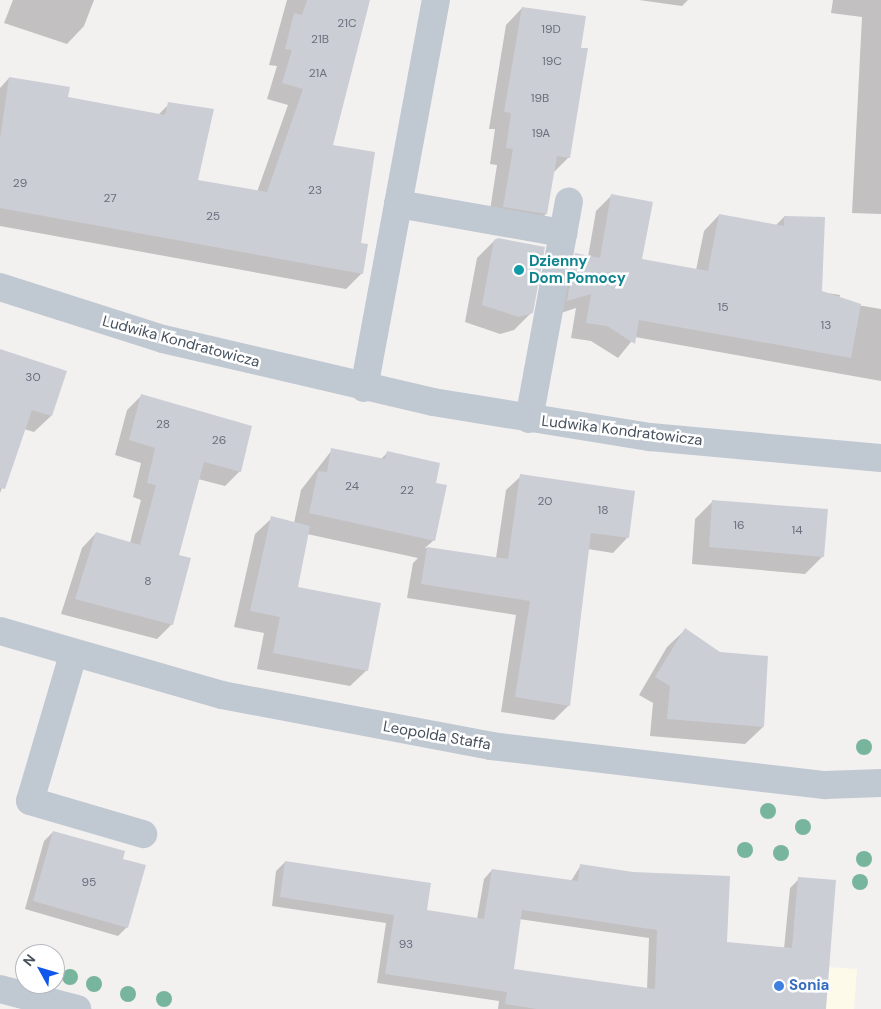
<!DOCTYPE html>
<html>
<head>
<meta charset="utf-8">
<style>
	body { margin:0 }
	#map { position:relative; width:881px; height:1009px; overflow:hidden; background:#f3f0f0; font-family:"DM Sans",sans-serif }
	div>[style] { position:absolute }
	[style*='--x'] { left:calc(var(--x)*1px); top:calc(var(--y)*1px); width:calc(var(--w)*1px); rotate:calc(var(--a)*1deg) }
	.commercial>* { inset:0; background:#fdfae9 }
	.shadow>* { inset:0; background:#0003 }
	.building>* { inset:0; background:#ccced6 }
	.minor>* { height:28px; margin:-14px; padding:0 14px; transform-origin:14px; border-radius:14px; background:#c0c8d2 }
	.trees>* { width:16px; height:16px; margin:-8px; border-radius:50%; background:#78b59d }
	.dots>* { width:14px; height:14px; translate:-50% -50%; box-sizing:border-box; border:2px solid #fff; border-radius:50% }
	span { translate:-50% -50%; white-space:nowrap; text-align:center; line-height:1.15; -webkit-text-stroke:5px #fff; paint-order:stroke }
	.number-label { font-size:12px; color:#68707c }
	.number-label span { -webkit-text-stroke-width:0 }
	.culture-label { font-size:15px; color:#0d838f; font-weight:700 }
	.left { translate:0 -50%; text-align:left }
	.street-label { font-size:15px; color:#47515e }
	.shop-label { font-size:15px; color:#366cbe; font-weight:700 }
	.north { position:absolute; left:15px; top:944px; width:50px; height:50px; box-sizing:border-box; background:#fff; border:1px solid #b5b9bf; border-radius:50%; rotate:309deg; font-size:14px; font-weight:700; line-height:20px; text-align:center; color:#47515e }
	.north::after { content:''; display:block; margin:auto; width:18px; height:22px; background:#1157eb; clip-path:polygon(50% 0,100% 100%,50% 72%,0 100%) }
</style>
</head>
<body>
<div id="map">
	<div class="commercial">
		<i style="clip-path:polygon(731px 961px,857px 969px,854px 1009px,728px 1009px)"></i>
	</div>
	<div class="shadow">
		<i style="clip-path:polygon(13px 0,94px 0,84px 26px,67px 44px,4px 23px)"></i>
		<i style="clip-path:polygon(287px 0,369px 0,331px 146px,359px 244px,362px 273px,346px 289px,0 226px,0 88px,9px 78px,67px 98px,158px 115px,169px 104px,197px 181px,257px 192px,288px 105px,267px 99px,277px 66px,269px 65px)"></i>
		<i style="clip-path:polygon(639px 0,688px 0,682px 6px)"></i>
		<i style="clip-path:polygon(833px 0,881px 0,881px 214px,852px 213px,862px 17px,831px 13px)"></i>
		<i style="clip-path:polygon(522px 8px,580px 49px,569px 157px,553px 173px,546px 214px,530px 230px,488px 223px,497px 165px,490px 164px,495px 129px,489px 129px,506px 25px)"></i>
		<i style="clip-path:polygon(612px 195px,640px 260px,696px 270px,704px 231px,719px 215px,775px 226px,785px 216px,823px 226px,821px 292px,840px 295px,839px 302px,881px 309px,881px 381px,635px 337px,618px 358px,591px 341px,571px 338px,576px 308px,552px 316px,560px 270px,576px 254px,588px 257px,596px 211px)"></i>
		<i style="clip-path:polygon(494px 241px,532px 312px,514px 330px,500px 334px,465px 322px,477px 258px)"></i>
		<i style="clip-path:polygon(0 350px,51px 416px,34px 432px,24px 429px,0 493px)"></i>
		<i style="clip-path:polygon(142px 395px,240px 471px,225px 486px,198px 479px,178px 555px,172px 624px,157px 639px,61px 614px,82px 548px,96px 533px,130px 543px,141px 500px,133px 497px,141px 463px,115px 455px,127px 410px)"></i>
		<i style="clip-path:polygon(332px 450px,380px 460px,387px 453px,435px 484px,434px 540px,425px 548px,496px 558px,506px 490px,521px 476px,634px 492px,627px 538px,613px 553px,588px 549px,569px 705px,554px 720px,501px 712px,516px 615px,407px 598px,413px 563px,418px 558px,307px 534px,296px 588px,367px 670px,350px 686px,257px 669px,264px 633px,234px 627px,255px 534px,272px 518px,294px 523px,301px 490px)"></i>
		<i style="clip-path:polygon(713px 501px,823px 556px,805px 574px,692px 564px,695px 519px)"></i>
		<i style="clip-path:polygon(685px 630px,763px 727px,745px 744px,650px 736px,653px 703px,639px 695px,667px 647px)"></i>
		<i style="clip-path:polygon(53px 832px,122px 860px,127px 927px,118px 936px,25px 909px,44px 841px)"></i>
		<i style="clip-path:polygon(evenodd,285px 862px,425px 911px,477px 919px,484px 879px,492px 870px,571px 881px,581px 865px,726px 943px,784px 949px,790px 888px,799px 879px,824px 1009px,498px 1009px,499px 1001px,377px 983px,386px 923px,272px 906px,276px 871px,285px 862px,519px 919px,649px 938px,647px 989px,513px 970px,519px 919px)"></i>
	</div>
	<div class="building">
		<i style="clip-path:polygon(307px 0,370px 0,333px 145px,375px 152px,361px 243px,368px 244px,363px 274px,0 208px,0 139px,9px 77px,70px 87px,68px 97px,165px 115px,168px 102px,214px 109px,198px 180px,267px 192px,303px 89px,282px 83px,292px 50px,285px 49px,294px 13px,302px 15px)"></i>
		<i style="clip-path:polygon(522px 7px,586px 16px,581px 48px,588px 48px,570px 158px,557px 156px,547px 214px,503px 207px,513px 149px,506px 148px,511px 113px,504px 112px)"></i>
		<i style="clip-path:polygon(611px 194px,653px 202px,642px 259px,708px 271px,719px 214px,784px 226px,784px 216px,825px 217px,822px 291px,861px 304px,851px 358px,639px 320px,635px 344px,607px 326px,586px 323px,591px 294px,567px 301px,575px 253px,600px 258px)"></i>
		<i style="clip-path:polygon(498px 238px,545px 247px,533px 313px,519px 317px,482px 305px,494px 240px)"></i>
		<i style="clip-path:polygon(0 349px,67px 371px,52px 416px,32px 410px,5px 489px,0 488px)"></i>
		<i style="clip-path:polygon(141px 394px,252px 426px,241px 472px,204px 462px,179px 555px,191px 558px,173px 625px,75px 599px,96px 532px,140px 545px,156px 485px,147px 483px,155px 448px,129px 440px)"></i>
		<i style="clip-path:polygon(331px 448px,385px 459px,387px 451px,440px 463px,436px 483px,447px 485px,435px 541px,309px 513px,318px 471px,327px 472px)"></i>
		<i style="clip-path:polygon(520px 474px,635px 491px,629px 538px,591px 533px,570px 706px,515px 697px,530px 601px,421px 584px,427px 547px,508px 559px)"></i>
		<i style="clip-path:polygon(712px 500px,828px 509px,824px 557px,709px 547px)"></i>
		<i style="clip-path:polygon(271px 516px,310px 526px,298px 587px,381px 603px,368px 671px,273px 653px,280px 617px,250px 611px)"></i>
		<i style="clip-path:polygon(685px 628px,720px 652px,768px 656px,764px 727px,667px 719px,670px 686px,655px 677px)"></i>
		<i style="clip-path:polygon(53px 831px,125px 851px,123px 859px,146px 865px,128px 928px,33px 901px)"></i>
		<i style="clip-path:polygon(evenodd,285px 861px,431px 883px,427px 910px,484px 919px,492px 869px,578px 881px,580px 864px,633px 872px,730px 876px,727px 942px,792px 948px,798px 877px,836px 880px,826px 1009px,537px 1009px,505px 1004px,507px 992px,385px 974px,394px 915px,280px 897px,285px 861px,522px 910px,657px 930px,655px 989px,514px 969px,522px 910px)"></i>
	</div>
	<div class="minor">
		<i style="--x:398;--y:204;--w:168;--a:10"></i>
		<i style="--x:0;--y:287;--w:171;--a:17.7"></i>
		<i style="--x:163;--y:339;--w:277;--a:13.1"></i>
		<i style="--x:433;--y:402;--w:220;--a:9.2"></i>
		<i style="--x:650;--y:437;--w:232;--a:5.2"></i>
		<i style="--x:364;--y:388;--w:395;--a:-79.5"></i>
		<i style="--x:529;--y:419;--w:221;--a:-79.6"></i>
		<i style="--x:0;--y:631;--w:231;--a:16.1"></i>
		<i style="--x:222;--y:695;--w:274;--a:10.7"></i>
		<i style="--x:491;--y:746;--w:336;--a:6.7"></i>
		<i style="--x:825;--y:785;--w:56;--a:-2"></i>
		<i style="--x:73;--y:655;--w:152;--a:106.4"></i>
		<i style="--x:30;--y:801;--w:118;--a:16.3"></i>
		<i style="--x:0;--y:989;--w:80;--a:14.6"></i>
	</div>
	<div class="trees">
		<i style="left:864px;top:747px"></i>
		<i style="left:768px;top:811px"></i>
		<i style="left:803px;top:827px"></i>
		<i style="left:745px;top:850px"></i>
		<i style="left:781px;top:853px"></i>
		<i style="left:864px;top:859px"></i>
		<i style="left:860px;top:882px"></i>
		<i style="left:70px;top:977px"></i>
		<i style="left:94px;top:984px"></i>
		<i style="left:128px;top:994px"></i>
		<i style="left:164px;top:999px"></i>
	</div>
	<div class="dots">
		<i style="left:519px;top:270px;background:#0f9aa8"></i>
		<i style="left:779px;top:986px;background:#3f7fe0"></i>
	</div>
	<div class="number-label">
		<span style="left:347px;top:24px">21C</span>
		<span style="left:551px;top:30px">19D</span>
		<span style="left:320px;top:40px">21B</span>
		<span style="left:552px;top:62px">19C</span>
		<span style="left:318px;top:74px">21A</span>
		<span style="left:540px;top:99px">19B</span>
		<span style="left:541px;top:134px">19A</span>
		<span style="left:20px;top:184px">29</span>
		<span style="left:315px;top:191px">23</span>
		<span style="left:110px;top:199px">27</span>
		<span style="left:213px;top:217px">25</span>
		<span style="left:723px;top:308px">15</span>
		<span style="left:826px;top:326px">13</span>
		<span style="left:33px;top:378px">30</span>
		<span style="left:163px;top:425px">28</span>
		<span style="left:219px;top:441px">26</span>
		<span style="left:352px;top:487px">24</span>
		<span style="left:407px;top:491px">22</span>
		<span style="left:545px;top:502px">20</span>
		<span style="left:603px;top:511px">18</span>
		<span style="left:739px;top:526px">16</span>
		<span style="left:797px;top:531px">14</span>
		<span style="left:148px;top:582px">8</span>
		<span style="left:89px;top:883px">95</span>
		<span style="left:406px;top:945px">93</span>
	</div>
	<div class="culture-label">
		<span class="left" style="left:529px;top:270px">Dzienny<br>Dom Pomocy</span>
	</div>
	<div class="street-label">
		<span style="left:181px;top:342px;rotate:15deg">Ludwika Kondratowicza</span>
		<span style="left:622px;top:431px;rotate:7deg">Ludwika Kondratowicza</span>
		<span style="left:437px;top:736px;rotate:10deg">Leopolda Staffa</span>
	</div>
	<div class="shop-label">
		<span class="left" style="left:789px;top:986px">Sonia</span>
	</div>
	<div class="north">N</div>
</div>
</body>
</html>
